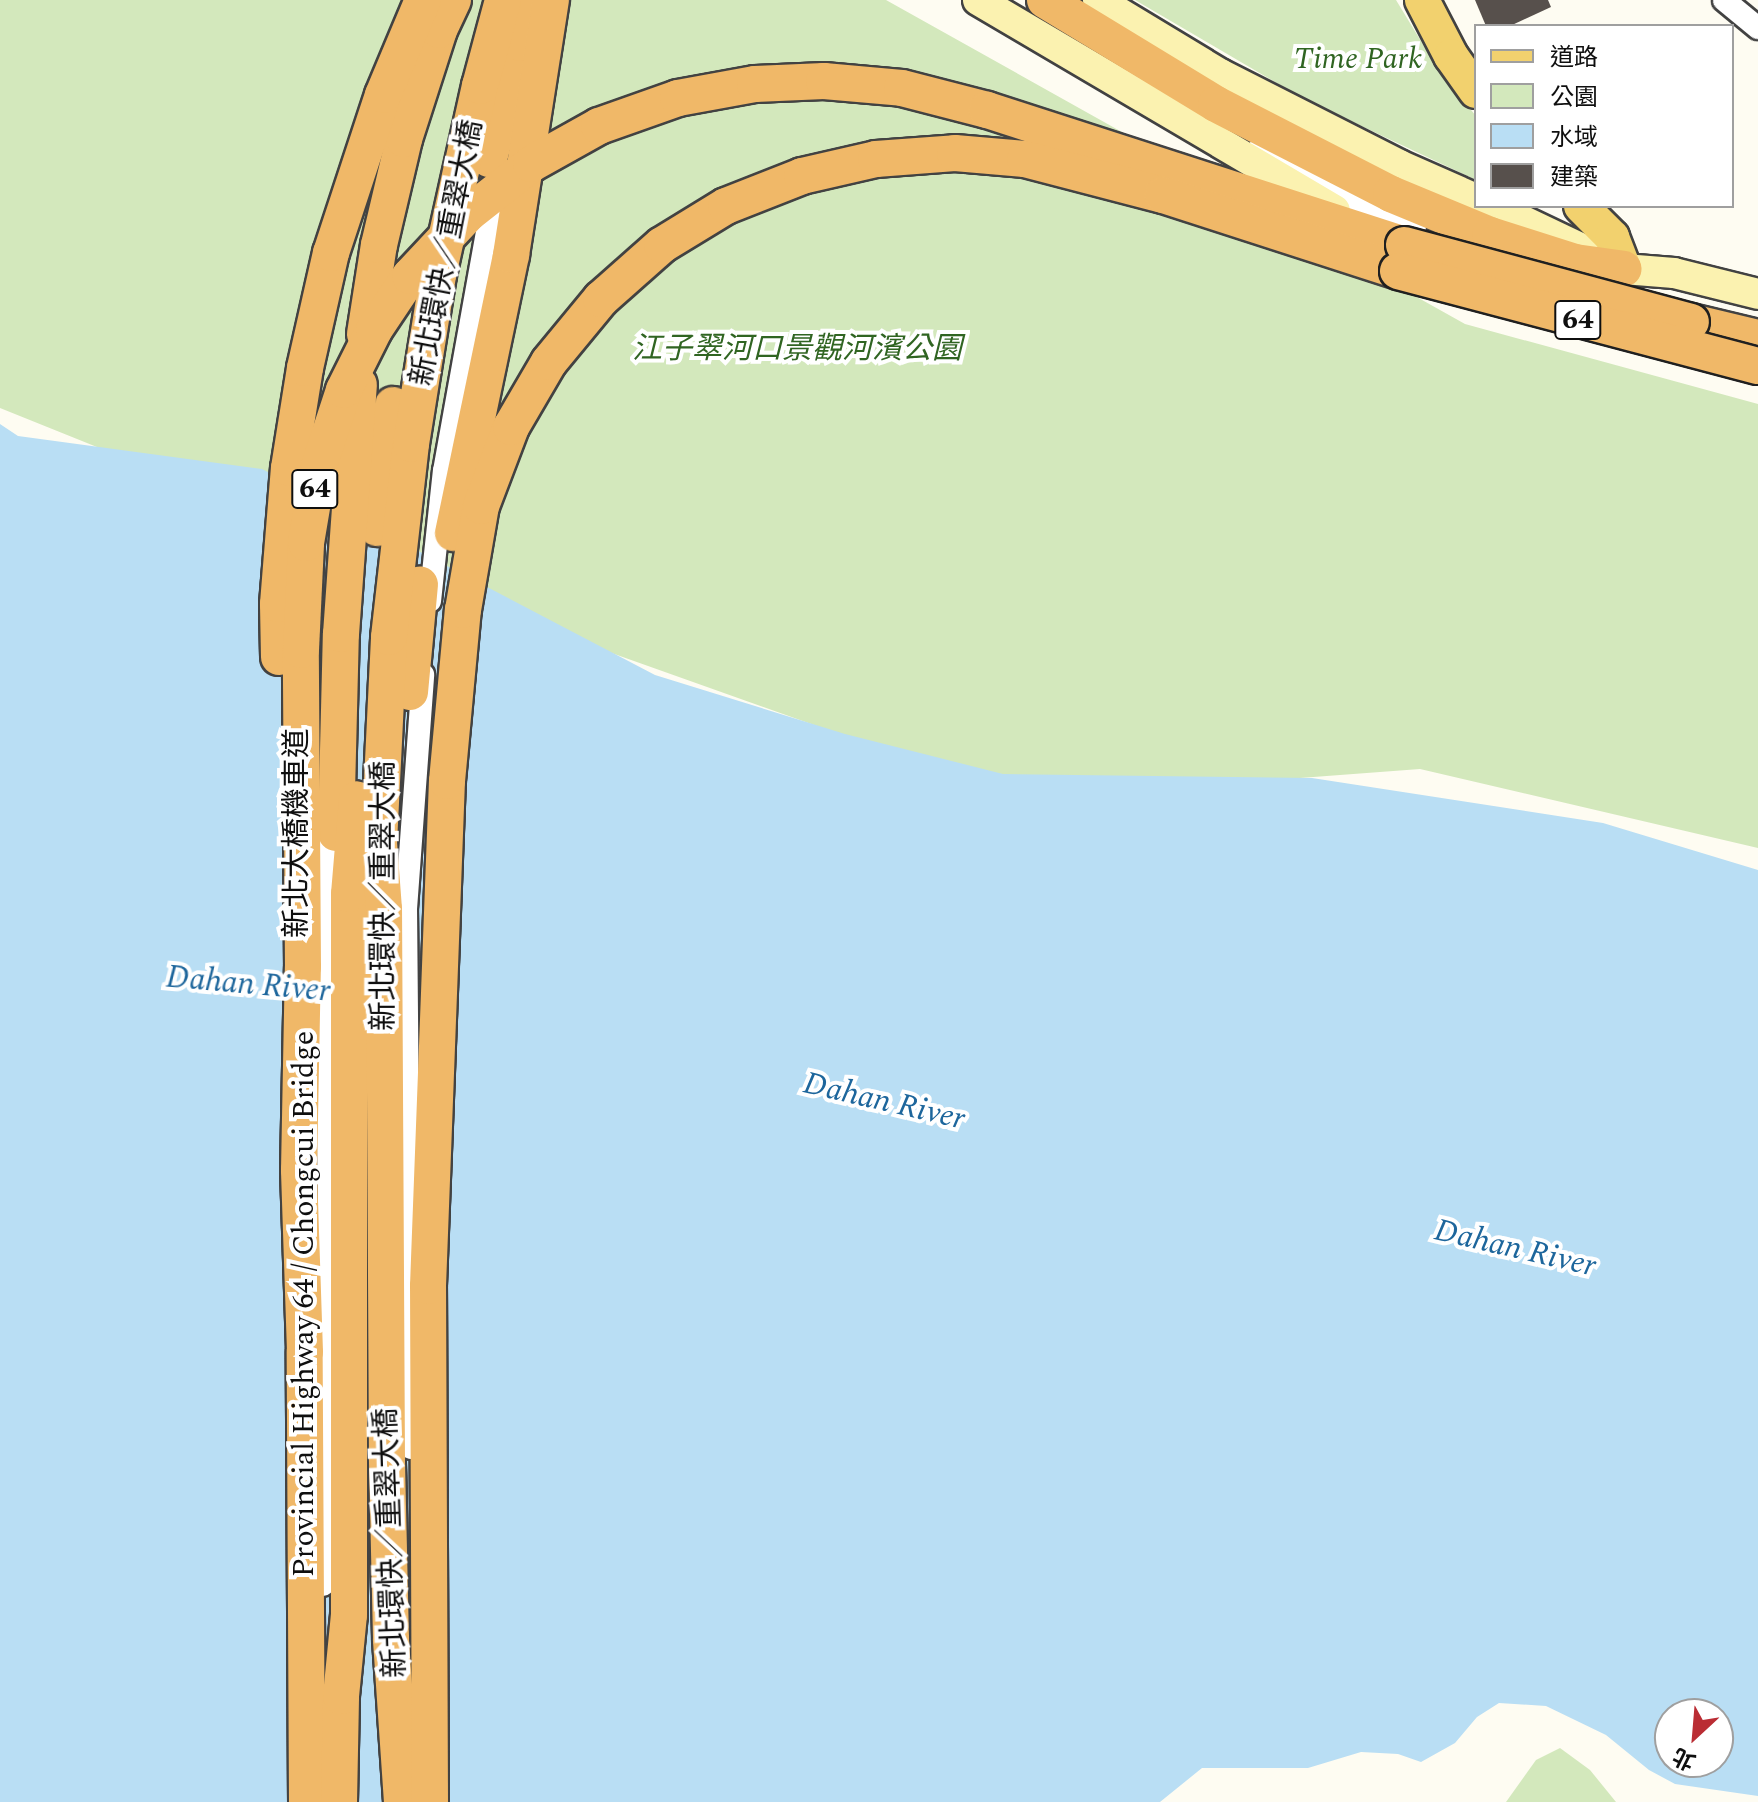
<!DOCTYPE html>
<html>
<head>
<meta charset="utf-8">
<style>
	body { margin:0 }
	#map { position:relative; width:1758px; height:1802px; overflow:hidden; background:#fefcf2; font-family:Spectral,"Noto Sans TC",serif }
	div>[style] { position:absolute }
	[style*='--x'] { left:calc(var(--x)*1px); top:calc(var(--y)*1px); width:calc(var(--w)*1px); rotate:calc(var(--a)*1deg) }
	.green>* { inset:0; background:#d3e8bc }
	.water>* { inset:0; background:#b9def4 }
	.building>* { inset:0; background:#57504c }
	.roads { filter:drop-shadow(2px 0 #424242) drop-shadow(-2px 0 #424242) drop-shadow(0 2px #424242) drop-shadow(0 -2px #424242) }
	.minor>* { height:22px; margin:-11px; padding:0 11px; transform-origin:11px; border-radius:11px; background:#fff }
	.secondary>* { height:30px; margin:-15px; padding:0 15px; transform-origin:15px; border-radius:15px; background:#fbf2b0 }
	.primary>* { height:34px; margin:-17px; padding:0 17px; transform-origin:17px; border-radius:17px; background:#f2d16e }
	.trunk>* { height:36px; margin:-18px; padding:0 18px; transform-origin:18px; border-radius:18px; background:#f0b868 }
	.bridges { filter:drop-shadow(2px 0 #202020) drop-shadow(-2px 0 #202020) drop-shadow(0 2px #202020) drop-shadow(0 -2px #202020) }
	.trunk-bridge>* { height:36px; margin:-18px; padding:0 18px; transform-origin:18px; border-radius:18px; background:#f0b868 }
	span { translate:-50% -50%; white-space:nowrap; text-align:center; line-height:1.15; -webkit-text-stroke:8px #fff; paint-order:stroke }
	.shield-label span { padding:2px 6px; background:#fff; border:2px solid; border-radius:6px; -webkit-text-stroke-width:0 }
	.shield-label { font-size:28px; color:#0f0f0f; font-weight:700 }
	.park-label { font-size:30px; color:#306522; font-style:italic }
	.street-label { font-size:30px; color:#0f0f0f }
	.water-label { font-size:32px; color:#1d669c; font-style:italic }
	.legend { position:absolute; left:1474px; top:24px; width:260px; height:184px; box-sizing:border-box; background:#fff; border:2px solid #9f9f9f; margin:0; padding:10px 14px; list-style:none; font-size:24px; color:#0f0f0f }
	.legend li { display:flex; align-items:center; gap:16px; height:40px }
	.legend b { width:40px; border:2px solid #9f9f9f }
	.north { position:absolute; left:1654px; top:1698px; width:80px; height:80px; box-sizing:border-box; background:#fff; border:2px solid #9f9f9f; border-radius:50%; rotate:206deg; font-size:22px; font-weight:700; line-height:32px; text-align:center; color:#0f0f0f }
	.north::after { content:''; display:block; margin:auto; width:28px; height:36px; background:#ba2d34; clip-path:polygon(50% 0,100% 100%,50% 72%,0 100%) }
</style>
</head>
<body>
<div id="map">
	<div class="green">
		<i style="clip-path:polygon(0 0,886px 0,1465px 324px,1758px 404px,1758px 848px,1420px 769px,1022px 799px,589px 645px,0 408px)"></i>
		<i style="clip-path:polygon(1135px 0,1396px 0,1441px 74px,1476px 116px,1476px 180px,1304px 99px)"></i>
		<i style="clip-path:polygon(1560px 1748px,1590px 1770px,1616px 1802px,1506px 1802px,1536px 1760px)"></i>
	</div>
	<div class="water">
		<i style="clip-path:polygon(evenodd,0 424px,18px 436px,262px 469px,655px 675px,845px 734px,1003px 774px,1312px 778px,1603px 823px,1758px 870px,1758px 1796px,1675px 1784px,1649px 1770px,1606px 1735px,1546px 1706px,1499px 1703px,1477px 1717px,1455px 1743px,1421px 1762px,1398px 1754px,1361px 1752px,1308px 1768px,1202px 1768px,1160px 1802px,0 1802px,0 424px,1670px 1714px,1718px 1714px,1718px 1762px,1670px 1762px,1670px 1714px)"></i>
	</div>
	<div class="building">
		<i style="clip-path:polygon(1475px 0,1548px 0,1551px 7px,1510px 26px,1486px 26px)"></i>
	</div>
	<div class="roads">
		<div class="minor">
			<i style="--x:1724;--y:0;--w:44;--a:39.5"></i>
			<i style="--x:1259;--y:149;--w:141;--a:27.8"></i>
			<i style="--x:1384;--y:215;--w:33;--a:20"></i>
			<i style="--x:430;--y:601;--w:131;--a:-83.9"></i>
			<i style="--x:444;--y:471;--w:282;--a:-79.8"></i>
			<i style="--x:411;--y:1448;--w:539;--a:-90.53"></i>
			<i style="--x:406;--y:909;--w:235;--a:-85.8"></i>
			<i style="--x:323;--y:1585;--w:242;--a:-88.3"></i>
			<i style="--x:330;--y:1343;--w:524;--a:-90.55"></i>
		</div>
		<div class="secondary">
			<i style="--x:978;--y:0;--w:414;--a:30.5"></i>
			<i style="--x:1098;--y:0;--w:143;--a:31.2"></i>
			<i style="--x:1220;--y:74;--w:201;--a:26.9"></i>
			<i style="--x:1399;--y:165;--w:84;--a:23.8"></i>
			<i style="--x:1492;--y:206;--w:146;--a:25.5"></i>
			<i style="--x:1624;--y:269;--w:50;--a:4.6"></i>
			<i style="--x:1674;--y:273;--w:87;--a:14"></i>
		</div>
		<div class="primary">
			<i style="--x:1422;--y:0;--w:63;--a:62.6"></i>
			<i style="--x:1451;--y:56;--w:43;--a:54.5"></i>
			<i style="--x:1581;--y:206;--w:44;--a:45"></i>
			<i style="--x:1612;--y:237;--w:34;--a:69"></i>
		</div>
		<div class="trunk">
			<i style="--x:1045;--y:0;--w:200;--a:31.3"></i>
			<i style="--x:1216;--y:104;--w:197;--a:27.2"></i>
			<i style="--x:1391;--y:194;--w:107;--a:22.5"></i>
			<i style="--x:1490;--y:235;--w:89;--a:17.6"></i>
			<i style="--x:1575;--y:262;--w:49;--a:8.1"></i>
			<i style="--x:489;--y:159;--w:120;--a:-75.5"></i>
			<i style="--x:519;--y:43;--w:46;--a:-66.8"></i>
			<i style="--x:1691;--y:322;--w:69;--a:13.4"></i>
			<i style="--x:365;--y:334;--w:90;--a:-81.1"></i>
			<i style="--x:379;--y:245;--w:109;--a:-76.7"></i>
			<i style="--x:404;--y:139;--w:114;--a:-72.2"></i>
			<i style="--x:439;--y:30;--w:33;--a:-65"></i>
			<i style="--x:377;--y:528;--w:124;--a:-82.6"></i>
			<i style="--x:453;--y:533;--w:284;--a:-78.2"></i>
			<i style="--x:511;--y:255;--w:258;--a:-81.1"></i>
			<i style="--x:279;--y:657;--w:53;--a:-91.1"></i>
			<i style="--x:278;--y:604;--w:136;--a:-85.4"></i>
			<i style="--x:289;--y:468;--w:101;--a:-80.9"></i>
			<i style="--x:305;--y:368;--w:118;--a:-77.3"></i>
			<i style="--x:331;--y:253;--w:166;--a:-71.8"></i>
			<i style="--x:383;--y:95;--w:103;--a:-67.2"></i>
			<i style="--x:410;--y:692;--w:108;--a:-84.7"></i>
			<i style="--x:336;--y:833;--w:199;--a:-88.6"></i>
			<i style="--x:341;--y:634;--w:250;--a:-85.9"></i>
			<i style="--x:307;--y:1802;--w:450;--a:-90.3"></i>
			<i style="--x:305;--y:1352;--w:182;--a:-91.9"></i>
			<i style="--x:299;--y:1170;--w:203;--a:-88.9"></i>
			<i style="--x:303;--y:967;--w:317;--a:-90.4"></i>
			<i style="--x:301;--y:650;--w:107;--a:-87.3"></i>
			<i style="--x:306;--y:543;--w:78;--a:-80.4"></i>
			<i style="--x:319;--y:466;--w:80;--a:-71.8"></i>
			<i style="--x:344;--y:390;--w:67;--a:-63.4"></i>
			<i style="--x:374;--y:330;--w:65;--a:-56.3"></i>
			<i style="--x:410;--y:276;--w:86;--a:-46.9"></i>
			<i style="--x:469;--y:213;--w:79;--a:-38.3"></i>
			<i style="--x:531;--y:164;--w:78;--a:-29.2"></i>
			<i style="--x:599;--y:126;--w:84;--a:-19.5"></i>
			<i style="--x:678;--y:98;--w:78;--a:-10.3"></i>
			<i style="--x:755;--y:84;--w:69;--a:-2.5"></i>
			<i style="--x:824;--y:81;--w:78;--a:5.1"></i>
			<i style="--x:902;--y:88;--w:88;--a:14.5"></i>
			<i style="--x:987;--y:110;--w:438;--a:17.9"></i>
			<i style="--x:339;--y:1802;--w:106;--a:-88.9"></i>
			<i style="--x:341;--y:1696;--w:81;--a:-84.4"></i>
			<i style="--x:349;--y:1615;--w:721;--a:-90"></i>
			<i style="--x:349;--y:894;--w:95;--a:-85.2"></i>
			<i style="--x:402;--y:1802;--w:163;--a:-93.9"></i>
			<i style="--x:391;--y:1639;--w:179;--a:-91.3"></i>
			<i style="--x:387;--y:1460;--w:551;--a:-90.31"></i>
			<i style="--x:384;--y:909;--w:66;--a:-94.3"></i>
			<i style="--x:379;--y:843;--w:206;--a:-87.2"></i>
			<i style="--x:389;--y:637;--w:194;--a:-83.5"></i>
			<i style="--x:411;--y:444;--w:171;--a:-80.9"></i>
			<i style="--x:438;--y:275;--w:194;--a:-77.5"></i>
			<i style="--x:480;--y:86;--w:89;--a:-75"></i>
			<i style="--x:430;--y:1802;--w:516;--a:-90.22"></i>
			<i style="--x:428;--y:1286;--w:505;--a:-87.85"></i>
			<i style="--x:447;--y:781;--w:172;--a:-84.7"></i>
			<i style="--x:463;--y:610;--w:106;--a:-80.2"></i>
			<i style="--x:481;--y:506;--w:85;--a:-69.2"></i>
			<i style="--x:511;--y:427;--w:75;--a:-59.7"></i>
			<i style="--x:549;--y:362;--w:82;--a:-50.5"></i>
			<i style="--x:601;--y:299;--w:81;--a:-41.5"></i>
			<i style="--x:662;--y:245;--w:75;--a:-31.4"></i>
			<i style="--x:726;--y:206;--w:82;--a:-21.5"></i>
			<i style="--x:802;--y:176;--w:76;--a:-12.9"></i>
			<i style="--x:876;--y:159;--w:79;--a:-4.3"></i>
			<i style="--x:955;--y:153;--w:70;--a:4.9"></i>
			<i style="--x:1025;--y:159;--w:143;--a:14.6"></i>
			<i style="--x:1163;--y:195;--w:247;--a:17.9"></i>
		</div>
	</div>
	<div class="bridges">
		<div class="trunk-bridge">
			<i style="--x:1404;--y:245;--w:297;--a:15"></i>
			<i style="--x:1398;--y:271;--w:372;--a:14.8"></i>
		</div>
	</div>
	<div class="shield-label">
		<span style="left:1578px;top:320px">64</span>
		<span style="left:315px;top:489px">64</span>
	</div>
	<div class="park-label">
		<span style="left:1358px;top:59px">Time Park</span>
		<span style="left:797px;top:349px">江子翠河口景觀河濱公園</span>
	</div>
	<div class="street-label">
		<span style="left:447px;top:253px;rotate:-79deg">新北環快／重翠大橋</span>
		<span style="left:297px;top:833px;rotate:-90deg">新北大橋機車道</span>
		<span style="left:384px;top:896px;rotate:-90deg">新北環快／重翠大橋</span>
		<span style="left:304px;top:1304px;rotate:-90deg">Provincial Highway 64 / Chongcui Bridge</span>
		<span style="left:391px;top:1543px;rotate:-92deg">新北環快／重翠大橋</span>
	</div>
	<div class="water-label">
		<span style="left:248px;top:985px;rotate:5deg">Dahan River</span>
		<span style="left:884px;top:1102px;rotate:13deg">Dahan River</span>
		<span style="left:1515px;top:1249px;rotate:13deg">Dahan River</span>
	</div>
	<ul class="legend">
	<li><b style="height:10px;background:#f2d16e"></b>道路</li>
	<li><b style="height:22px;background:#d3e8bc"></b>公園</li>
	<li><b style="height:22px;background:#b9def4"></b>水域</li>
	<li><b style="height:22px;background:#57504c"></b>建築</li>
	</ul>
	<div class="north">北</div>
</div>
</body>
</html>
